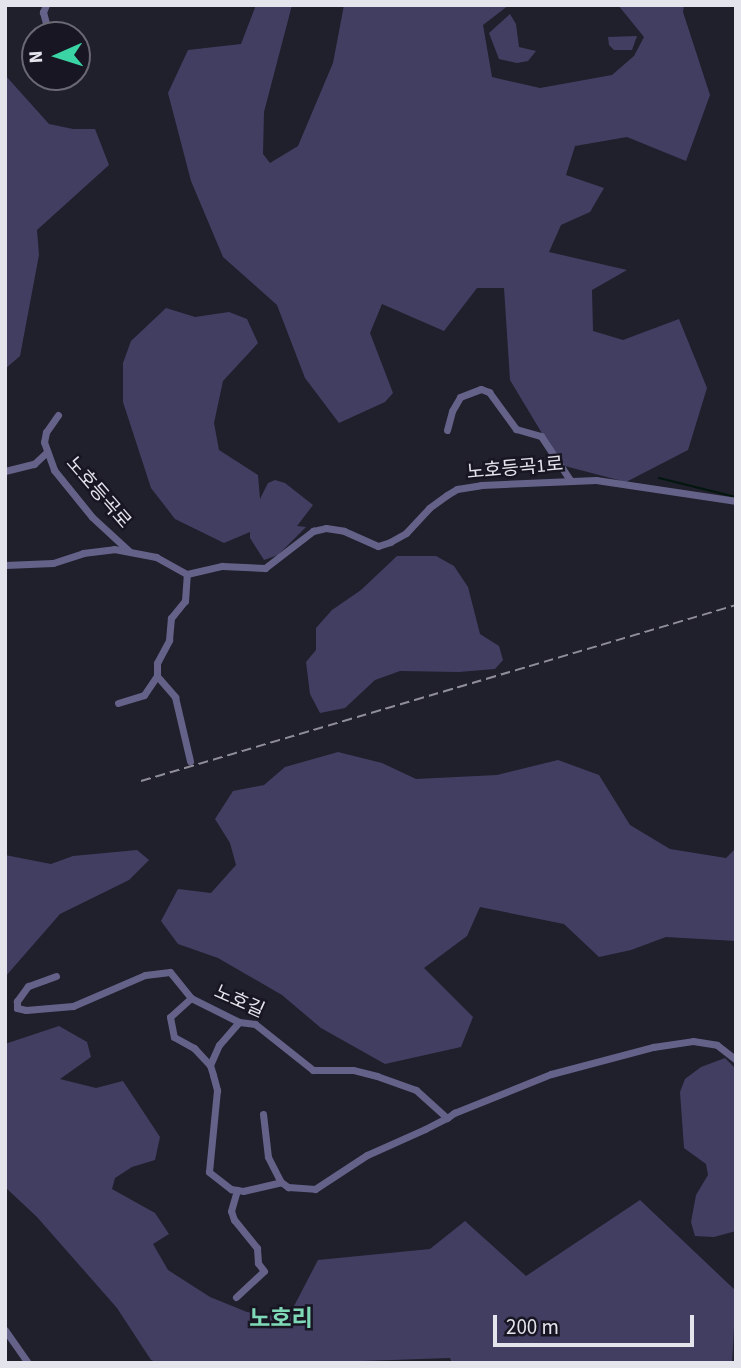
<!DOCTYPE html>
<html>
<head>
<meta charset="utf-8">
<style>
	body { margin:0 }
	#map { position:relative; width:741px; height:1368px; overflow:hidden; background:#201f2c; font-family:"Source Sans 3","Noto Sans KR",sans-serif }
	div>[style] { position:absolute }
	[style*='--x'] { left:calc(var(--x)*1px); top:calc(var(--y)*1px); width:calc(var(--w)*1px); rotate:calc(var(--a)*1deg) }
	.green>* { inset:0; background:#423e62 }
	.stream>* { height:2px; margin:-1px; padding:0 1px; transform-origin:1px; border-radius:1px; background:#02160e }
	.minor>* { height:7px; margin:-3.5px; padding:0 3.5px; transform-origin:3.5px; border-radius:3.5px; background:#65628a }
	.rail>* { height:2px; margin-top:-1px; transform-origin:0; background:repeating-linear-gradient(90deg,#8f8e98 0 10px,transparent 0 15px) }
	span { translate:-50% -50%; white-space:nowrap; text-align:center; line-height:1.15; -webkit-text-stroke:5px #171622; paint-order:stroke }
	.street-label { font-size:19px; color:#e4e4ec }
	.quarter-label { font-size:23px; color:#7fd9b7; font-weight:700 }
	.frame { position:absolute; inset:0; border:7px solid #e4e4ec; pointer-events:none }
	.north { position:absolute; left:21px; top:21px; width:70px; height:70px; box-sizing:border-box; background:#171622; border:2px solid #696873; border-radius:50%; rotate:267deg; font-size:19px; font-weight:700; line-height:28px; text-align:center; color:#e4e4ec }
	.north::after { content:''; display:block; margin:auto; width:24px; height:32px; background:#3ad4a5; clip-path:polygon(50% 0,100% 100%,50% 72%,0 100%) }
	.scale { position:absolute; left:493px; top:1315px; width:201px; height:32px; box-sizing:border-box; border:4px solid #e4e4ec; border-top:0; padding-left:9px; font-size:21px; line-height:24px; white-space:nowrap; color:#e4e4ec; -webkit-text-stroke:5px #171622; paint-order:stroke }
</style>
</head>
<body>
<div id="map">
	<div class="green">
		<i style="clip-path:polygon(256px 5px,292px 5px,264px 112px,263px 154px,270px 163px,298px 146px,333px 63px,344px 5px,509px 5px,483px 25px,492px 77px,540px 88px,612px 75px,634px 56px,644px 37px,618px 5px,684px 5px,683px 12px,710px 95px,686px 161px,627px 137px,575px 146px,566px 175px,604px 188px,590px 212px,561px 225px,549px 252px,627px 270px,592px 290px,593px 331px,623px 340px,679px 319px,707px 388px,688px 450px,626px 482px,561px 465px,510px 380px,504px 288px,477px 288px,444px 331px,382px 304px,370px 333px,393px 393px,385px 402px,339px 423px,305px 378px,277px 305px,223px 257px,191px 181px,168px 93px,188px 50px,241px 44px)"></i>
		<i style="clip-path:polygon(510px 14px,516px 24px,519px 47px,536px 51px,528px 61px,517px 63px,499px 59px,489px 33px)"></i>
		<i style="clip-path:polygon(637px 36px,632px 50px,614px 50px,609px 45px,608px 37px)"></i>
		<i style="clip-path:polygon(5px 75px,49px 124px,73px 129px,95px 129px,109px 165px,37px 230px,39px 255px,20px 356px,5px 369px)"></i>
		<i style="clip-path:polygon(166px 308px,195px 317px,229px 312px,247px 319px,258px 343px,223px 381px,214px 423px,219px 450px,258px 475px,260px 499px,268px 483px,275px 480px,285px 483px,313px 505px,297px 526px,306px 527px,278px 555px,264px 560px,250px 538px,250px 532px,224px 543px,175px 519px,151px 488px,123px 402px,123px 363px,131px 341px)"></i>
		<i style="clip-path:polygon(397px 556px,436px 556px,454px 566px,468px 587px,480px 634px,499px 646px,503px 660px,495px 669px,459px 672px,400px 671px,375px 680px,345px 708px,320px 713px,310px 694px,306px 662px,316px 650px,316px 628px,332px 610px,361px 590px)"></i>
		<i style="clip-path:polygon(338px 752px,382px 763px,416px 779px,497px 775px,558px 760px,599px 775px,630px 825px,670px 849px,726px 858px,736px 848px,736px 941px,666px 937px,631px 950px,599px 957px,564px 924px,480px 907px,467px 936px,424px 968px,473px 1017px,461px 1047px,385px 1064px,321px 1028px,282px 995px,218px 958px,178px 944px,161px 921px,178px 889px,211px 893px,236px 865px,230px 843px,215px 819px,233px 791px,264px 785px,285px 767px)"></i>
		<i style="clip-path:polygon(137px 850px,149px 860px,129px 880px,60px 914px,5px 977px,5px 855px,51px 864px,73px 856px)"></i>
		<i style="clip-path:polygon(59px 1026px,87px 1042px,91px 1057px,60px 1079px,96px 1088px,123px 1081px,160px 1137px,155px 1160px,132px 1167px,115px 1178px,112px 1189px,155px 1213px,169px 1234px,153px 1244px,168px 1270px,210px 1297px,247px 1312px,274px 1316px,293px 1308px,318px 1260px,430px 1249px,465px 1221px,526px 1276px,640px 1200px,736px 1291px,732px 1363px,452px 1363px,450px 1358px,306px 1363px,159px 1363px,151px 1360px,117px 1308px,37px 1217px,5px 1187px,5px 1044px)"></i>
		<i style="clip-path:polygon(725px 1058px,736px 1069px,736px 1231px,714px 1237px,695px 1236px,691px 1222px,696px 1195px,708px 1175px,706px 1164px,684px 1148px,680px 1092px,685px 1079px,701px 1067px)"></i>
	</div>
	<div class="stream">
		<i style="--x:659;--y:478;--w:79;--a:13.9"></i>
	</div>
	<div class="minor">
		<i style="--x:46;--y:5;--w:8;--a:113"></i>
		<i style="--x:43;--y:12;--w:24;--a:75"></i>
		<i style="--x:58;--y:415;--w:21;--a:125"></i>
		<i style="--x:46;--y:432;--w:10;--a:101"></i>
		<i style="--x:44;--y:442;--w:30;--a:70"></i>
		<i style="--x:54;--y:470;--w:60;--a:51"></i>
		<i style="--x:92;--y:517;--w:50;--a:42.6"></i>
		<i style="--x:447;--y:430;--w:20;--a:-75"></i>
		<i style="--x:452;--y:411;--w:16;--a:-60"></i>
		<i style="--x:460;--y:397;--w:22;--a:-21"></i>
		<i style="--x:481;--y:389;--w:9;--a:21"></i>
		<i style="--x:489;--y:392;--w:46;--a:53.9"></i>
		<i style="--x:516;--y:429;--w:26;--a:16"></i>
		<i style="--x:541;--y:436;--w:53;--a:56.6"></i>
		<i style="--x:5;--y:471;--w:30;--a:-14"></i>
		<i style="--x:34;--y:464;--w:18;--a:-43"></i>
		<i style="--x:5;--y:565;--w:48;--a:-2.4"></i>
		<i style="--x:53;--y:563;--w:32;--a:-18"></i>
		<i style="--x:83;--y:553;--w:31;--a:-7"></i>
		<i style="--x:114;--y:549;--w:43;--a:10.8"></i>
		<i style="--x:156;--y:557;--w:35;--a:29"></i>
		<i style="--x:187;--y:574;--w:36;--a:-13"></i>
		<i style="--x:222;--y:566;--w:43;--a:2.7"></i>
		<i style="--x:265;--y:568;--w:61;--a:-37.6"></i>
		<i style="--x:313;--y:531;--w:13;--a:-13"></i>
		<i style="--x:326;--y:528;--w:18;--a:9"></i>
		<i style="--x:344;--y:531;--w:37;--a:24"></i>
		<i style="--x:378;--y:546;--w:13;--a:-18"></i>
		<i style="--x:390;--y:542;--w:18;--a:-29"></i>
		<i style="--x:406;--y:533;--w:34;--a:-47"></i>
		<i style="--x:429;--y:508;--w:22;--a:-36"></i>
		<i style="--x:447;--y:495;--w:12;--a:-31"></i>
		<i style="--x:457;--y:489;--w:24;--a:-9"></i>
		<i style="--x:481;--y:485;--w:115;--a:-2.5"></i>
		<i style="--x:596;--y:480;--w:142;--a:8.5"></i>
		<i style="--x:157;--y:676;--w:28;--a:49"></i>
		<i style="--x:175;--y:697;--w:66;--a:76.8"></i>
		<i style="--x:118;--y:703;--w:27;--a:-17"></i>
		<i style="--x:144;--y:695;--w:23;--a:-56"></i>
		<i style="--x:157;--y:676;--w:13;--a:-90"></i>
		<i style="--x:157;--y:663;--w:26;--a:-62"></i>
		<i style="--x:169;--y:640;--w:22;--a:-85"></i>
		<i style="--x:171;--y:618;--w:22;--a:-51"></i>
		<i style="--x:185;--y:601;--w:27;--a:-86"></i>
		<i style="--x:56;--y:976;--w:30;--a:160"></i>
		<i style="--x:28;--y:986;--w:19;--a:126"></i>
		<i style="--x:17;--y:1001;--w:7;--a:90"></i>
		<i style="--x:17;--y:1008;--w:9;--a:13"></i>
		<i style="--x:26;--y:1010;--w:47;--a:-4.9"></i>
		<i style="--x:73;--y:1006;--w:78;--a:-23.3"></i>
		<i style="--x:145;--y:975;--w:25;--a:-7"></i>
		<i style="--x:170;--y:972;--w:33;--a:51"></i>
		<i style="--x:210;--y:1065;--w:22;--a:-66"></i>
		<i style="--x:219;--y:1045;--w:30;--a:-49"></i>
		<i style="--x:263;--y:1114;--w:43;--a:83.4"></i>
		<i style="--x:268;--y:1157;--w:28;--a:63"></i>
		<i style="--x:447;--y:1118;--w:42;--a:-137.9"></i>
		<i style="--x:416;--y:1090;--w:41;--a:-160.3"></i>
		<i style="--x:377;--y:1076;--w:25;--a:-166"></i>
		<i style="--x:353;--y:1070;--w:40;--a:180"></i>
		<i style="--x:313;--y:1070;--w:74;--a:-141.6"></i>
		<i style="--x:255;--y:1024;--w:16;--a:-173"></i>
		<i style="--x:239;--y:1022;--w:54;--a:-153.4"></i>
		<i style="--x:191;--y:998;--w:28;--a:138"></i>
		<i style="--x:170;--y:1017;--w:20;--a:79"></i>
		<i style="--x:174;--y:1037;--w:23;--a:29"></i>
		<i style="--x:194;--y:1048;--w:23;--a:47"></i>
		<i style="--x:210;--y:1065;--w:10;--a:73"></i>
		<i style="--x:213;--y:1075;--w:16;--a:75"></i>
		<i style="--x:217;--y:1090;--w:82;--a:95.6"></i>
		<i style="--x:209;--y:1172;--w:28;--a:38"></i>
		<i style="--x:231;--y:1189;--w:12;--a:9"></i>
		<i style="--x:243;--y:1191;--w:39;--a:-13"></i>
		<i style="--x:281;--y:1182;--w:9;--a:36"></i>
		<i style="--x:288;--y:1187;--w:27;--a:4"></i>
		<i style="--x:315;--y:1189;--w:62;--a:-33.2"></i>
		<i style="--x:367;--y:1155;--w:64;--a:-24.1"></i>
		<i style="--x:425;--y:1129;--w:25;--a:-27"></i>
		<i style="--x:447;--y:1118;--w:9;--a:-36"></i>
		<i style="--x:454;--y:1113;--w:105;--a:-21.9"></i>
		<i style="--x:551;--y:1074;--w:106;--a:-14.8"></i>
		<i style="--x:653;--y:1047;--w:40;--a:-8.5"></i>
		<i style="--x:693;--y:1041;--w:24;--a:9"></i>
		<i style="--x:717;--y:1045;--w:24;--a:38"></i>
		<i style="--x:236;--y:1297;--w:38;--a:-43"></i>
		<i style="--x:264;--y:1271;--w:10;--a:-127"></i>
		<i style="--x:258;--y:1263;--w:15;--a:-94"></i>
		<i style="--x:257;--y:1248;--w:36;--a:-129"></i>
		<i style="--x:234;--y:1220;--w:9;--a:-108"></i>
		<i style="--x:231;--y:1211;--w:22;--a:-74"></i>
		<i style="--x:5;--y:1330;--w:40;--a:55.1"></i>
	</div>
	<div class="rail">
		<i style="--x:141;--y:781;--w:620;--a:-16.48"></i>
	</div>
	<div class="street-label">
		<span style="left:515px;top:469px;rotate:-5deg">노호등곡1로</span>
		<span style="left:98px;top:493px;rotate:49deg">노호등곡로</span>
		<span style="left:239px;top:1002px;rotate:24deg">노호길</span>
	</div>
	<div class="quarter-label">
		<span style="left:281px;top:1319px">노호리</span>
	</div>
	<div class="frame"></div>
	<div class="north">N</div>
	<div class="scale">200 m</div>
</div>
</body>
</html>
